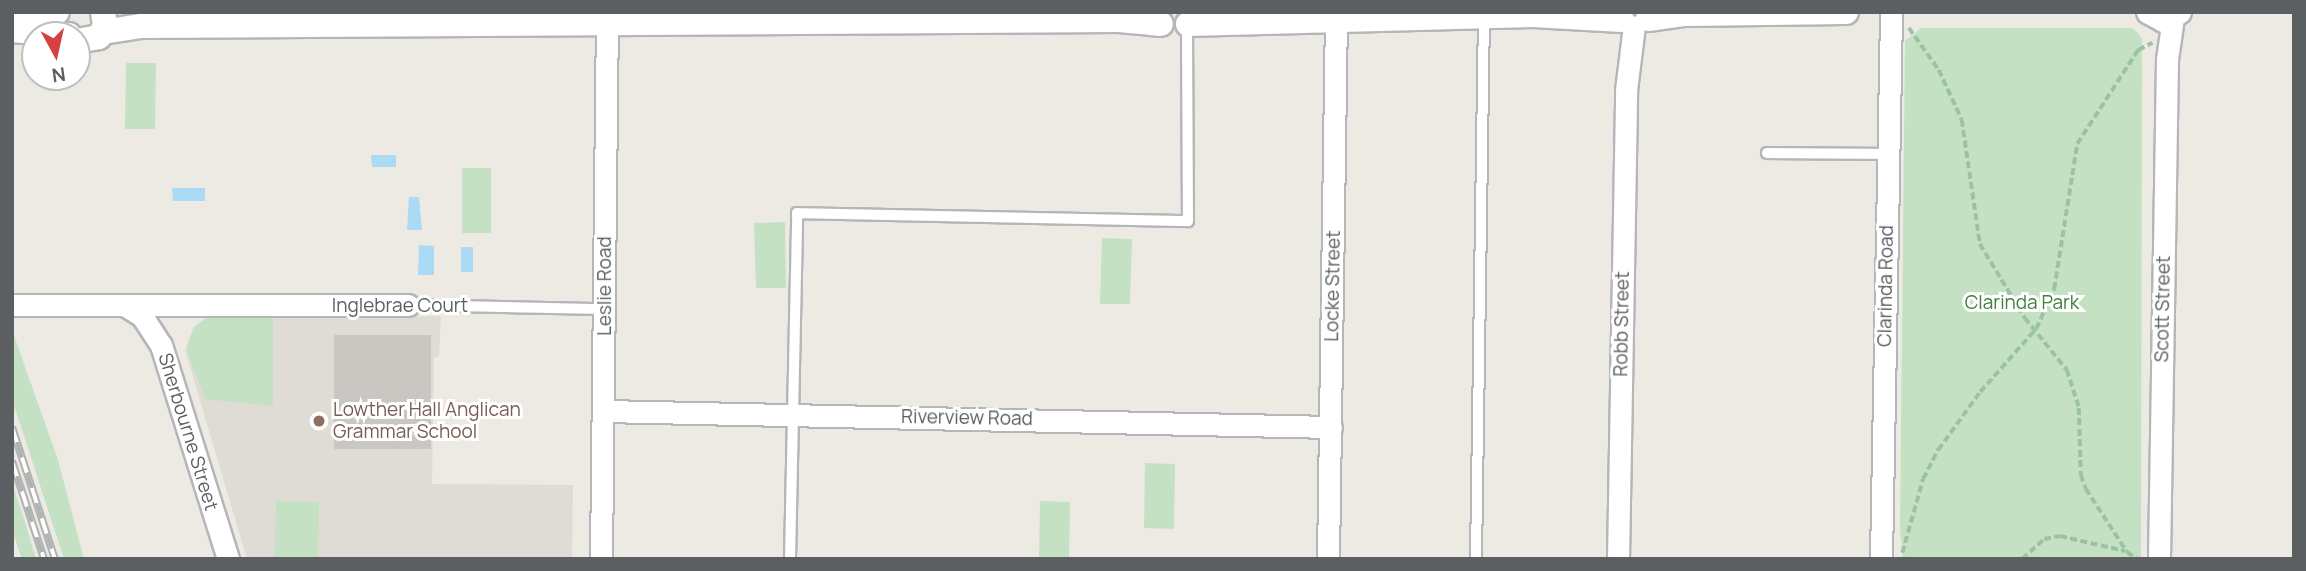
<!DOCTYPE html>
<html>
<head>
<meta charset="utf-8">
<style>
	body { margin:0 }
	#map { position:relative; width:2306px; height:571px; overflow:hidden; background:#eceae3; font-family:Manrope,sans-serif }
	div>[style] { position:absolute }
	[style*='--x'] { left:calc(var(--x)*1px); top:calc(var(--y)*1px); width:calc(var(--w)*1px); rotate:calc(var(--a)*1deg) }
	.education>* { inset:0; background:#dfdbd5 }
	.green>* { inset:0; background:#c5e1c3 }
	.water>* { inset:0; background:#abdaf5 }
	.building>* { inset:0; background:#cac7c2 }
	.path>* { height:3.5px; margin-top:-1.75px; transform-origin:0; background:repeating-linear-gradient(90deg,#9cc2a4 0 7px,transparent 0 10.5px) }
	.roads { filter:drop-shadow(2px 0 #b4b6b9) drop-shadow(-2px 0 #b4b6b9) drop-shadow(0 2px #b4b6b9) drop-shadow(0 -2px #b4b6b9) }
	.service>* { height:10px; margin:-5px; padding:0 5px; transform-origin:5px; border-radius:5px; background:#fff }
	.minor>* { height:21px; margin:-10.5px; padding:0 10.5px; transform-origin:10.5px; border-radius:10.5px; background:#fff }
	.tertiary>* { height:24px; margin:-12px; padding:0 12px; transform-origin:12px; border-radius:12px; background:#fff }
	.rail>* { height:8px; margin-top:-4px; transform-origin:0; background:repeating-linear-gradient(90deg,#fff 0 16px,#b1b2b2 0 32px); box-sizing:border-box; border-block:2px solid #b1b2b2 }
	.dots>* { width:19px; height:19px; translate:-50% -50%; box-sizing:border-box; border:4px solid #fff; border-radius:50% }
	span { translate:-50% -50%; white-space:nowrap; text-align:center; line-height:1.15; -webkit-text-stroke:6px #fff; paint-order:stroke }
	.street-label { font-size:19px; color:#5b5f62 }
	.park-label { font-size:19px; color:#407f3e }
	.education-label { font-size:19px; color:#785e54 }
	.left { translate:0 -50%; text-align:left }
	.frame { position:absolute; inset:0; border:14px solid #5b5f62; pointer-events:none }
	.north { position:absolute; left:21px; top:21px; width:70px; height:70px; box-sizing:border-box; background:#fff; border:2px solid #bdbfc0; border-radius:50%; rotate:172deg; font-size:19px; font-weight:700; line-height:28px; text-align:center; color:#5b5f62 }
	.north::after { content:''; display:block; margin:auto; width:24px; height:32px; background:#d54141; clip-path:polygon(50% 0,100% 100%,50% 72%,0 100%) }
</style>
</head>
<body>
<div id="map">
	<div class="education">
		<i style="clip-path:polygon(441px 316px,439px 356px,434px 358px,432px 484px,573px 485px,572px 559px,247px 559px,185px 350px,191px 333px,211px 319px)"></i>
	</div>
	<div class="green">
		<i style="clip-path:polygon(1921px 28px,2133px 28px,2142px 38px,2141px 559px,1903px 559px,1900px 528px,1905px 41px)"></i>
		<i style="clip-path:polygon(126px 63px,156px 63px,155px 129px,125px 129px)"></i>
		<i style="clip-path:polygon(462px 168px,491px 168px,491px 233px,462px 233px)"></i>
		<i style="clip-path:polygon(785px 222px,786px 288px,756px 288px,754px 223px)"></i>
		<i style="clip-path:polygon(1102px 238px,1132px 239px,1130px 304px,1100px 304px)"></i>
		<i style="clip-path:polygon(211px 314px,273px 316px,273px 406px,205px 399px,187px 351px,193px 328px)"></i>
		<i style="clip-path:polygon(12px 330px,58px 460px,84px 559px,64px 559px,12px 399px)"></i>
		<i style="clip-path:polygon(1145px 463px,1175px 464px,1174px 529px,1144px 528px)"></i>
		<i style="clip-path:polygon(12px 483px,25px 522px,36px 559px,22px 559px,12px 530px)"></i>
		<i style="clip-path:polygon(276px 501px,319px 502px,318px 559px,275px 559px)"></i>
		<i style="clip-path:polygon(1040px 501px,1070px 502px,1069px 559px,1039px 559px)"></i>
	</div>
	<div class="water">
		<i style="clip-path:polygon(371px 155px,396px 155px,396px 167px,372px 167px)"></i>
		<i style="clip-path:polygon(172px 188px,205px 188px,205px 201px,173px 201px)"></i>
		<i style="clip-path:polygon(409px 197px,419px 197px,422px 230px,407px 230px)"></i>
		<i style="clip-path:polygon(419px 245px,434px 246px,434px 275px,418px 275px)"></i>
		<i style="clip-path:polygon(461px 247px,473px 247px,473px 272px,461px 272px)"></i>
	</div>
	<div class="building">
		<i style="clip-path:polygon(334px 335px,431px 335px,431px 449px,334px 449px)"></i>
	</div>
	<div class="path">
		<i style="--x:1909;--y:28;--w:52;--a:54.5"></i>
		<i style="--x:1939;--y:70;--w:55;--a:65.3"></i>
		<i style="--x:1962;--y:120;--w:125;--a:81.7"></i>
		<i style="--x:1980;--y:244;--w:87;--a:58.7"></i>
		<i style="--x:2025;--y:318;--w:67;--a:51.1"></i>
		<i style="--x:2067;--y:370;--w:40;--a:72"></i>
		<i style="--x:2079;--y:408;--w:67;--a:88.3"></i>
		<i style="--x:2081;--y:475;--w:15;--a:70"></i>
		<i style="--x:2086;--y:489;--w:75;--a:56.9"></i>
		<i style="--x:2127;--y:552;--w:12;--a:35"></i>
		<i style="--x:1902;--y:553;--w:77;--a:-74.2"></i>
		<i style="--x:1923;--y:479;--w:33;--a:-63"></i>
		<i style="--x:1938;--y:450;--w:72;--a:-54.1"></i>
		<i style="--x:1980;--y:392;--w:84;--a:-48.4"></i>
		<i style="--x:2036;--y:329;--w:44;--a:-65.8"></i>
		<i style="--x:2054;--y:289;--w:147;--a:-81"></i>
		<i style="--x:2077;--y:144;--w:112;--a:-57"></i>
		<i style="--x:2138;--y:50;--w:16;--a:-27"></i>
		<i style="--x:2022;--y:559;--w:30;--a:-42"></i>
		<i style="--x:2044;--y:539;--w:16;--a:-11"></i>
		<i style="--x:2060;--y:536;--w:67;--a:13"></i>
	</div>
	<div class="roads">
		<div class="service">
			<i style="--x:1767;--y:153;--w:122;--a:0.5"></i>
			<i style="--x:408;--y:305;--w:197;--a:1.2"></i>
			<i style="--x:790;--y:559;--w:346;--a:-88.8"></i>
			<i style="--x:797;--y:213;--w:391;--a:1.2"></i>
			<i style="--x:1188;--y:221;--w:195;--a:-90.3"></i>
			<i style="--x:1476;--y:559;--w:543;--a:-89.16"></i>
		</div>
		<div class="minor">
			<i style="--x:12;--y:305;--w:396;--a:0"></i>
			<i style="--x:126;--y:306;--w:19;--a:32"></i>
			<i style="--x:142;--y:316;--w:35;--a:57"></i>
			<i style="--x:161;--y:345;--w:224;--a:72.6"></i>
			<i style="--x:604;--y:411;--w:727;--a:1.26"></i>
			<i style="--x:601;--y:559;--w:546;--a:-89.37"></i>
			<i style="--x:1328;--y:559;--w:547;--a:-89.16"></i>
			<i style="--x:1618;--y:559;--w:469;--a:-89"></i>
			<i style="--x:1626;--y:90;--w:64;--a:-82.9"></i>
			<i style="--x:1881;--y:559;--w:547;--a:-88.95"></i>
			<i style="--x:2159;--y:559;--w:500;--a:-89.08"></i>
			<i style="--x:2167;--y:59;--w:41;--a:-81.7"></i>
		</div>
		<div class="tertiary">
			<i style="--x:2149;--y:12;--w:17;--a:28"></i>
			<i style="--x:2164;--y:20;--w:17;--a:-28"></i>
			<i style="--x:13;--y:16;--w:44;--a:-5.2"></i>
			<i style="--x:1648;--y:19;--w:34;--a:-8"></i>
			<i style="--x:1682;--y:14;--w:164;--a:-0.7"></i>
			<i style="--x:1188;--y:24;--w:345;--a:-1.5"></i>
			<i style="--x:1533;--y:15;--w:89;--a:3.2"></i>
			<i style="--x:12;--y:30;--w:57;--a:5"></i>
			<i style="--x:103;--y:32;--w:39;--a:-9"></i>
			<i style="--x:142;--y:26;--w:977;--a:-0.35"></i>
			<i style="--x:1119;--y:20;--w:42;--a:5.4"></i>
			<i style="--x:77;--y:41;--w:22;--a:-10"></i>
			<i style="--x:99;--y:37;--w:13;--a:-61"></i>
			<i style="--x:105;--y:26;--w:14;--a:-98"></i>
		</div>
	</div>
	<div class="rail">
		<i style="--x:12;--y:427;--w:139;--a:72"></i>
		<i style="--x:12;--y:461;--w:103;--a:71.9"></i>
	</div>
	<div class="dots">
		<i style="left:319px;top:421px;background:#8d6e63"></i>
	</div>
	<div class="street-label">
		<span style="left:605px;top:286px;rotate:-90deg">Leslie Road</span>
		<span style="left:1333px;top:286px;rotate:-89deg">Locke Street</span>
		<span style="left:1886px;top:286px;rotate:-89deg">Clarinda Road</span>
		<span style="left:400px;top:306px">Inglebrae Court</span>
		<span style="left:2163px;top:309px;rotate:-89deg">Scott Street</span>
		<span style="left:1622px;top:324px;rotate:-89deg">Robb Street</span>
		<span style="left:967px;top:418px;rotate:1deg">Riverview Road</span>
		<span style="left:188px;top:432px;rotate:73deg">Sherbourne Street</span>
	</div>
	<div class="park-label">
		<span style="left:2022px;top:303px">Clarinda Park</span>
	</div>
	<div class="education-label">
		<span class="left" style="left:333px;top:421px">Lowther Hall Anglican<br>Grammar School</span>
	</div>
	<div class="frame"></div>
	<div class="north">N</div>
</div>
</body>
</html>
